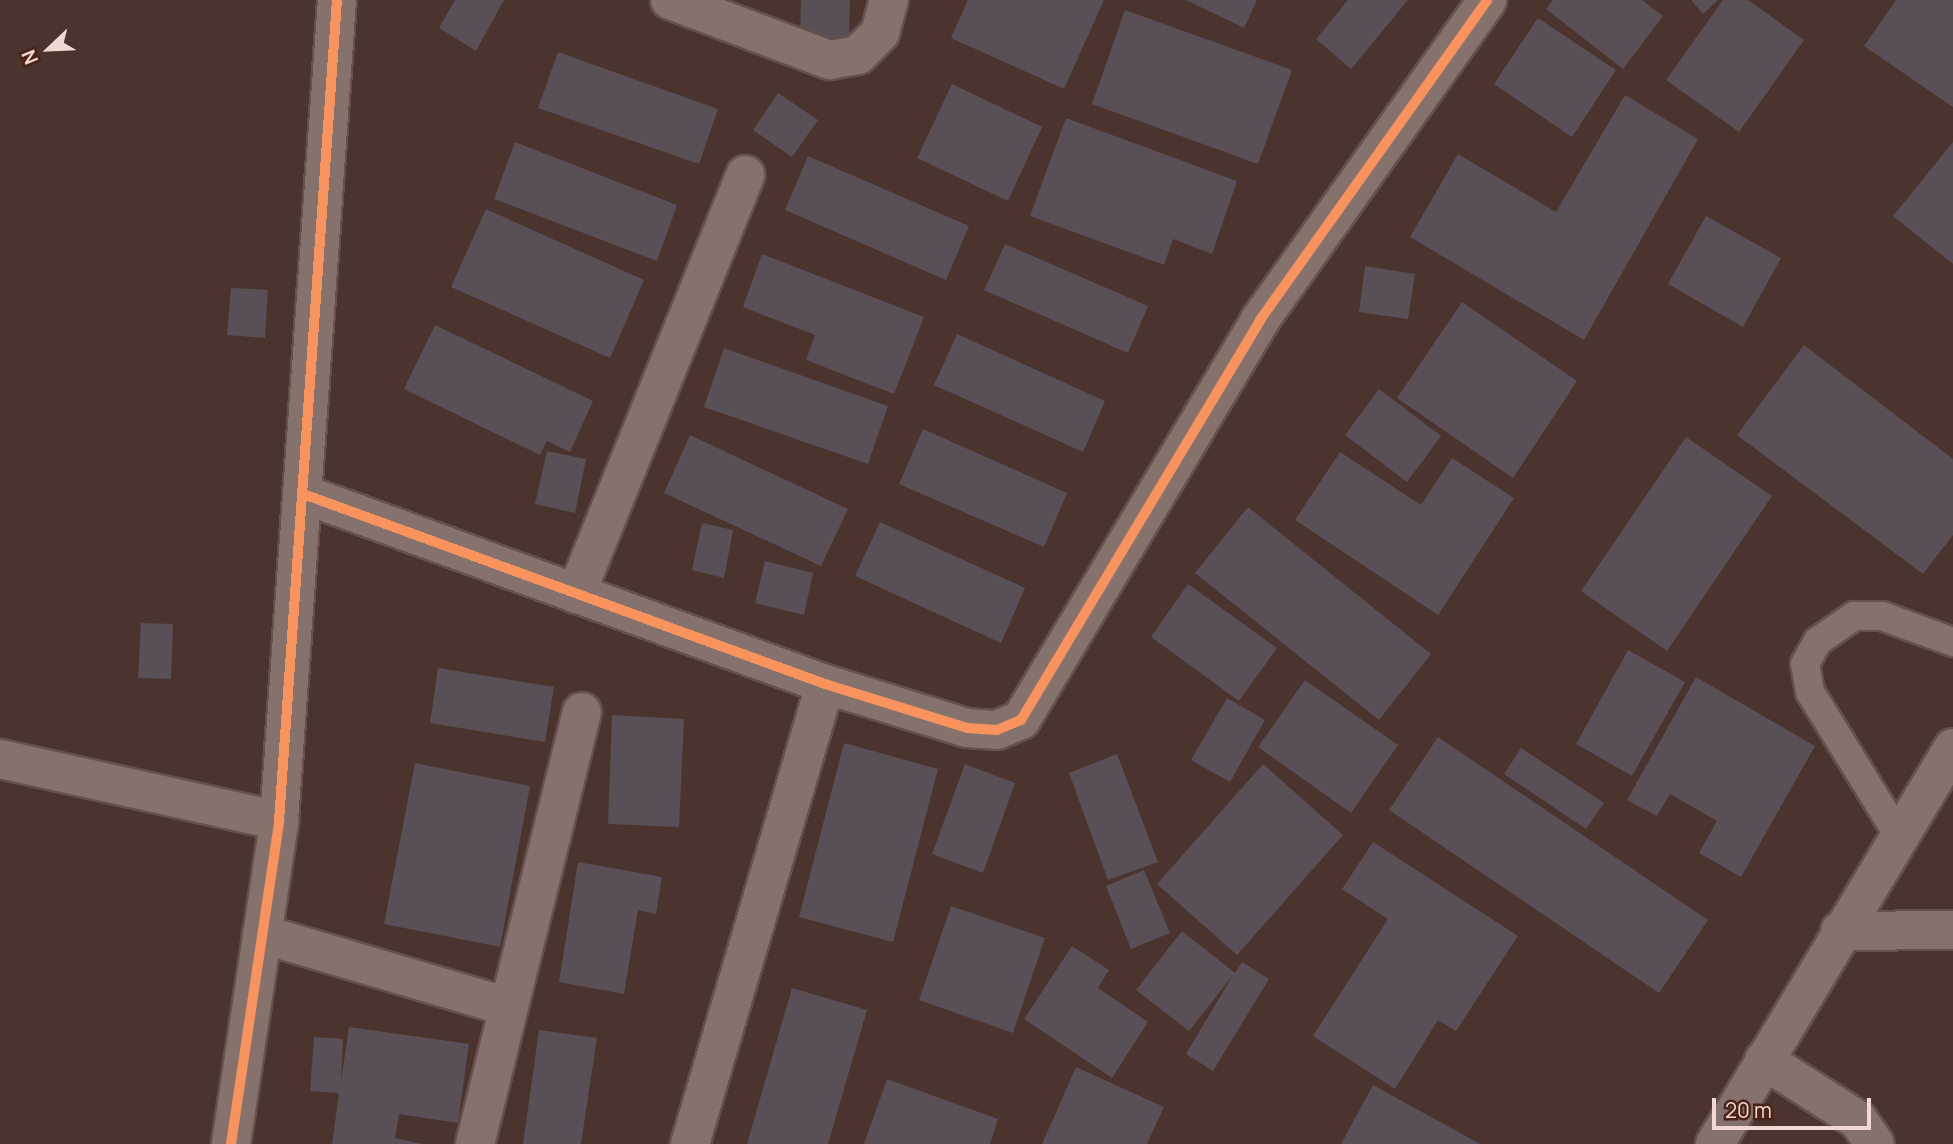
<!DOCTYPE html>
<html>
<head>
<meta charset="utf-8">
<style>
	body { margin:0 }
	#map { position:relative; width:1953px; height:1144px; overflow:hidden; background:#4a342d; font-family:Manrope,sans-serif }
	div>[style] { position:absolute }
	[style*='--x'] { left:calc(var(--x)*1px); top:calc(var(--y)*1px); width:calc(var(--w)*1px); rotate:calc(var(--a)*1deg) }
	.building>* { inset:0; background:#594f57 }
	.roads { filter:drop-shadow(2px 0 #65514b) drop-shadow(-2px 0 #65514b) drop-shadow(0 2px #65514b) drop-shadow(0 -2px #65514b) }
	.service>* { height:28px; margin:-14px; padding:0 14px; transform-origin:14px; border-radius:14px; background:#85726d }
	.minor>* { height:38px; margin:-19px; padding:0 19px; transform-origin:19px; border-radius:19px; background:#85726d }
	.cycleway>* { height:10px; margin:-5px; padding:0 5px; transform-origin:5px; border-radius:5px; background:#f8935d }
	span { translate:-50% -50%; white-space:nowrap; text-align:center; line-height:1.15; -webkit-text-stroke:5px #4a2317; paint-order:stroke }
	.north { position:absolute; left:14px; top:14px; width:70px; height:70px; -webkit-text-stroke:5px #4a2317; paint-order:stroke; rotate:247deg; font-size:19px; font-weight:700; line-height:28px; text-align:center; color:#f2d8d0 }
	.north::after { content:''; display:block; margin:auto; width:24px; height:32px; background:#f2d8d0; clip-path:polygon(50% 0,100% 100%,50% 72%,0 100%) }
	.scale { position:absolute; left:1712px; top:1098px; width:159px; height:32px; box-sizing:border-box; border:4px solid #f2d8d0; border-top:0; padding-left:9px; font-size:21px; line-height:24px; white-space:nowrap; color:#f2d8d0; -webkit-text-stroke:5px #4a2317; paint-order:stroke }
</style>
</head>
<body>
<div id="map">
	<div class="building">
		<i style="clip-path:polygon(455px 0,504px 0,476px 51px,439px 28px)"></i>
		<i style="clip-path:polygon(801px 0,850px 0,849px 43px,800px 41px)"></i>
		<i style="clip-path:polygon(968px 0,1104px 0,1064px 89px,951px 38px)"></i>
		<i style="clip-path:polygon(1186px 0,1257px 0,1244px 28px)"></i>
		<i style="clip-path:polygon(1348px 0,1408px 0,1351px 69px,1316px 39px)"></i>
		<i style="clip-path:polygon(1553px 0,1642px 0,1663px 16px,1623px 69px,1546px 9px)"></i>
		<i style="clip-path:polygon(1691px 0,1718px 0,1703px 14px)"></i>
		<i style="clip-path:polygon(1723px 0,1748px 0,1804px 40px,1739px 132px,1666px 80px)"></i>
		<i style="clip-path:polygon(1896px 0,1953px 0,1953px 107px,1864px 46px)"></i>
		<i style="clip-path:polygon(1125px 10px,1292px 70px,1258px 164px,1092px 104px)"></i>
		<i style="clip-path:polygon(1538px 18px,1616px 70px,1572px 137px,1494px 84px)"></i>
		<i style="clip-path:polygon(558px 52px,718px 109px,699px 164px,538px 108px)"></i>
		<i style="clip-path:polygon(952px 84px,1042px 127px,1008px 201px,917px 158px)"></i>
		<i style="clip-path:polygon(778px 93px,818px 120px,792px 157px,753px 130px)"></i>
		<i style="clip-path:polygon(1625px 95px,1698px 139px,1584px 340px,1410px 237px,1458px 154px,1556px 212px)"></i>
		<i style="clip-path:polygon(1066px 118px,1237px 181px,1212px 254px,1173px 239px,1164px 265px,1030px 216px)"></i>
		<i style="clip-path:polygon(515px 142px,677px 205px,657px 261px,494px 199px)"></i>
		<i style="clip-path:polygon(1953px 142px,1953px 264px,1893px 216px)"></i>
		<i style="clip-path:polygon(808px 156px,969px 226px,946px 280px,785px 210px)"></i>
		<i style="clip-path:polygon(486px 209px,644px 280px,610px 358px,451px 287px)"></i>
		<i style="clip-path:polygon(1706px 216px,1781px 258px,1743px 327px,1668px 284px)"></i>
		<i style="clip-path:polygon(1005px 244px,1148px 306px,1128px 353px,984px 290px)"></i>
		<i style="clip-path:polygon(762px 254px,924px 317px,894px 394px,806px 360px,815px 335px,743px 307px)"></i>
		<i style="clip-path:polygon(1365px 266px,1415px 274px,1408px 319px,1359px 312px)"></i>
		<i style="clip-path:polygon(231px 288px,268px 290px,265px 338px,227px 335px)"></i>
		<i style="clip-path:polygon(1462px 302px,1577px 381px,1513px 478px,1397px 398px)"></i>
		<i style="clip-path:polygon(435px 325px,593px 401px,570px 452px,547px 441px,540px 455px,404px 389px)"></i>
		<i style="clip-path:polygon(957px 334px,1105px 401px,1083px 452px,934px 385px)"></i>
		<i style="clip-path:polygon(1804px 345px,1953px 459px,1953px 535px,1923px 574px,1737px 435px)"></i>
		<i style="clip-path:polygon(724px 348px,888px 406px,868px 464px,704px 407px)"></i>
		<i style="clip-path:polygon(1379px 389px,1441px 436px,1407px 482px,1345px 435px)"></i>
		<i style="clip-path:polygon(923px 429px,1067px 493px,1044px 547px,899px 484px)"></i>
		<i style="clip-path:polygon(690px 435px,848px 509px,821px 566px,664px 493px)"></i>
		<i style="clip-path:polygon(1686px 437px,1772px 496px,1667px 651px,1581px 591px)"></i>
		<i style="clip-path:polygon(547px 451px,586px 459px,575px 513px,535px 504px)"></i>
		<i style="clip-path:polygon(1340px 452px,1421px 505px,1452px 458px,1514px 498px,1438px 615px,1295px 520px)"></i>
		<i style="clip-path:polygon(1248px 507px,1431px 654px,1379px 720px,1195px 573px)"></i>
		<i style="clip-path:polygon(880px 522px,1025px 588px,1001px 643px,855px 576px)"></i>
		<i style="clip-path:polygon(702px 523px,733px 530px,724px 578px,692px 570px)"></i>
		<i style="clip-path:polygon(765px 561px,813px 573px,804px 615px,755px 603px)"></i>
		<i style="clip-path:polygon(1188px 584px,1277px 648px,1239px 701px,1151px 637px)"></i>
		<i style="clip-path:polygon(141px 623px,173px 624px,171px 679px,138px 678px)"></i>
		<i style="clip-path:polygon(1628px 650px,1685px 682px,1632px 776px,1576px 744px)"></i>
		<i style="clip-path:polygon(438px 668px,554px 687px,545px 742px,430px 723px)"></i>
		<i style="clip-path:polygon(1696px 677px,1815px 746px,1741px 877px,1699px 853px,1717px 821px,1670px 794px,1657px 816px,1627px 800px)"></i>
		<i style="clip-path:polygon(1305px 680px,1398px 745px,1351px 813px,1258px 747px)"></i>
		<i style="clip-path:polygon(1227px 698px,1265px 720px,1230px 782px,1191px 760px)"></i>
		<i style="clip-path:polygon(612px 715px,684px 719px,679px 827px,608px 824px)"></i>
		<i style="clip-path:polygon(1438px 737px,1708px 920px,1659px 993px,1389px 810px)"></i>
		<i style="clip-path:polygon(844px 743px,938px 769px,893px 942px,799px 917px)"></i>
		<i style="clip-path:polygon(1521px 748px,1604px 803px,1586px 829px,1504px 774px)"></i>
		<i style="clip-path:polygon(1117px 754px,1158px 862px,1108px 880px,1069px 773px)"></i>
		<i style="clip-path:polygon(415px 763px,530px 786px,500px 947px,384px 924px)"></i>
		<i style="clip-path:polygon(965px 764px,1015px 783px,983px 873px,932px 854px)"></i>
		<i style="clip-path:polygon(1263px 764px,1343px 835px,1237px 955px,1157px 884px)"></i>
		<i style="clip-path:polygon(1373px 842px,1518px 936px,1456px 1031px,1438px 1020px,1395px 1089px,1313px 1036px,1388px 919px,1342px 889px)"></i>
		<i style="clip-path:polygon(578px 862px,662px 877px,656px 914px,638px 910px,624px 994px,559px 982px)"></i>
		<i style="clip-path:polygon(1144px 870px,1170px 933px,1131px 949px,1106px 886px)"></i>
		<i style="clip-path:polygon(951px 906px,1045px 938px,1013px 1033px,919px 1000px)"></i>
		<i style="clip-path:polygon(1182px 931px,1235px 973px,1242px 962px,1269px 979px,1213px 1071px,1186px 1054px,1233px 975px,1189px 1031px,1136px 990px)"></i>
		<i style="clip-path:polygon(1072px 946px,1109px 970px,1098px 988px,1148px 1022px,1112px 1078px,1024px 1019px)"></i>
		<i style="clip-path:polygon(792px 988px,867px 1010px,828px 1144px,747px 1144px)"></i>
		<i style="clip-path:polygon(349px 1027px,469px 1044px,458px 1123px,399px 1114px,395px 1138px,423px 1144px,332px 1144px,339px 1093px,310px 1091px,314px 1037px,343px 1039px,341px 1081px)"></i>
		<i style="clip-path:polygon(539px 1030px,597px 1038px,581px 1144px,523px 1144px)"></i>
		<i style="clip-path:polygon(1076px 1067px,1164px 1107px,1147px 1144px,1042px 1144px)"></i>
		<i style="clip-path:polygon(887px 1079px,998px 1119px,990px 1144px,864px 1144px)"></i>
		<i style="clip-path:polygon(1373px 1085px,1480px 1144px,1341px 1144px)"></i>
	</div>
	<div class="roads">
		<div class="service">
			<i style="--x:1899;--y:836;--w:169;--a:-121.7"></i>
			<i style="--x:1810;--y:692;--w:28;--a:-100"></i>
			<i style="--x:1805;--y:664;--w:26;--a:-61"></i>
			<i style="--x:1818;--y:641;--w:44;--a:-34.8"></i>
			<i style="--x:1854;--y:616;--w:28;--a:0"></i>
			<i style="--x:1882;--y:616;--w:76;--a:20.1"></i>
		</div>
		<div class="minor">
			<i style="--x:670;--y:0;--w:171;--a:20.6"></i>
			<i style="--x:830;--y:60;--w:28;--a:-10"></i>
			<i style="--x:858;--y:55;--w:31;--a:-45"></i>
			<i style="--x:880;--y:33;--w:34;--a:-75"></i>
			<i style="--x:306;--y:495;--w:552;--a:20.01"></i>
			<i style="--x:825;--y:684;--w:149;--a:17.2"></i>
			<i style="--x:967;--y:728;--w:30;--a:4"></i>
			<i style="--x:997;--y:730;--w:26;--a:-23"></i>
			<i style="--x:1021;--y:720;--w:466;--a:-59.1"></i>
			<i style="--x:1260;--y:320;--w:392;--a:-54.6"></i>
			<i style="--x:576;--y:594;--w:452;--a:-68"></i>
			<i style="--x:0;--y:759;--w:286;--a:12.5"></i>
			<i style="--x:1840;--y:931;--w:113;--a:-0.5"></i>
			<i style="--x:262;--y:934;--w:257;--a:16.5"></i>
			<i style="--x:1764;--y:1060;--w:112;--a:32.6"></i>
			<i style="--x:1858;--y:1120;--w:29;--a:55"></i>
			<i style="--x:231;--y:1144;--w:327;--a:-81.5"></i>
			<i style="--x:279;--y:821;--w:823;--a:-85.96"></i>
			<i style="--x:475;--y:1144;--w:445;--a:-76.1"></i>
			<i style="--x:690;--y:1144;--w:479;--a:-73.6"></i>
			<i style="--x:1715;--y:1144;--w:462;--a:-59"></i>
		</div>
	</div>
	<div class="cycleway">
		<i style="--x:306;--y:495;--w:552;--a:20.01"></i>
		<i style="--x:825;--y:684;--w:149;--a:17.2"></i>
		<i style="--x:967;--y:728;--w:30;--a:4"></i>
		<i style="--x:997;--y:730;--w:26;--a:-23"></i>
		<i style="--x:1021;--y:720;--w:466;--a:-59.1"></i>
		<i style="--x:1260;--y:320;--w:392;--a:-54.6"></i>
		<i style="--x:231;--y:1144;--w:327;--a:-81.5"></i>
		<i style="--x:279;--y:821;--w:823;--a:-85.96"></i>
	</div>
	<div class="north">N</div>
	<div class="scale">20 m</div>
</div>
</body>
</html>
